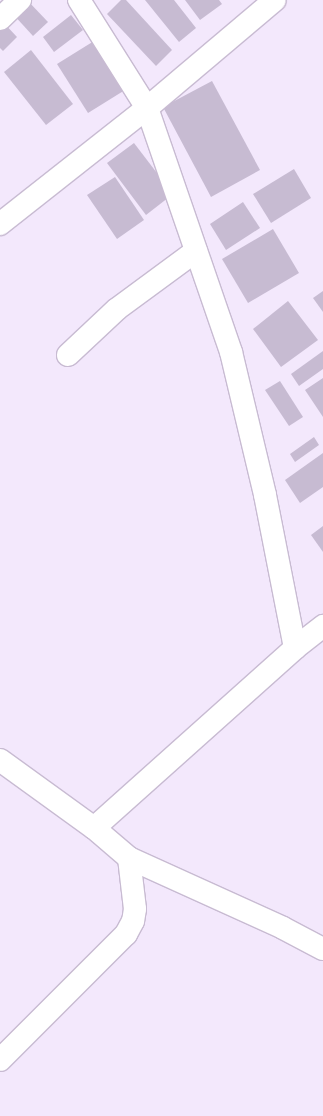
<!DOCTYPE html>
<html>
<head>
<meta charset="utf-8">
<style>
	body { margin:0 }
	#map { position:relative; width:323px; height:1116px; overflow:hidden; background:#f3e8fc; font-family:"Golos Text",sans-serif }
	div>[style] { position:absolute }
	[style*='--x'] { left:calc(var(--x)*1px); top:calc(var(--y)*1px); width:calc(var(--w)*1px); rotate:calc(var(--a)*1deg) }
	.building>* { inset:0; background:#c7bbd2 }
	.roads { filter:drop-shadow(1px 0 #c8bbd2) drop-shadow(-1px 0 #c8bbd2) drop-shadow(0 1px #c8bbd2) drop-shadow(0 -1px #c8bbd2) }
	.minor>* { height:22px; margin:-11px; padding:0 11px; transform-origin:11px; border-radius:11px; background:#fff }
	span { translate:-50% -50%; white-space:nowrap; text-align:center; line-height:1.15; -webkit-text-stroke:3px #fff; paint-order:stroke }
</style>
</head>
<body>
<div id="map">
	<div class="building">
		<i style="clip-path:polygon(27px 0,48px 22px,33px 36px,12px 13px)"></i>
		<i style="clip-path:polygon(121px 0,126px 0,172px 50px,156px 66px,107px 14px)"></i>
		<i style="clip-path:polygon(145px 0,174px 0,196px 28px,179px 42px)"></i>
		<i style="clip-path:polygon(185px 0,219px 0,222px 4px,200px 20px)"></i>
		<i style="clip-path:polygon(71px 15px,83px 30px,54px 52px,43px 37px)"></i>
		<i style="clip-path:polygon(2px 21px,17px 37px,3px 51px,0 48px,0 24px)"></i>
		<i style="clip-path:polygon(94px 41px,125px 90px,88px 113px,57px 64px)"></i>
		<i style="clip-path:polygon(31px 50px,73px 104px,46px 125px,4px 72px)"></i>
		<i style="clip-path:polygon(212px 81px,260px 170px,211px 197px,163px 107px)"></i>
		<i style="clip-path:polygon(134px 143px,173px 194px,146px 215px,107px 163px)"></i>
		<i style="clip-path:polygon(294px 169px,311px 198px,271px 223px,253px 194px)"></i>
		<i style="clip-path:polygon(115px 177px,144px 220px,117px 239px,87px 195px)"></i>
		<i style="clip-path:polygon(243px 202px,260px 228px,226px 250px,210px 224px)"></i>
		<i style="clip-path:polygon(273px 229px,299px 273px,248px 303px,222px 259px)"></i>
		<i style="clip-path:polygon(323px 291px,323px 312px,313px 298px)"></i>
		<i style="clip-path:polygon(288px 301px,318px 340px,281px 367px,253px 329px)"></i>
		<i style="clip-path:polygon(323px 351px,323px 369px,299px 386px,291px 374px)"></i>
		<i style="clip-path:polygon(323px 378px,323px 417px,305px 390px)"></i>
		<i style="clip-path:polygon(280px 381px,303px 417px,289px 426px,265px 390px)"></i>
		<i style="clip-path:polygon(314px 437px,319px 445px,295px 462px,290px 454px)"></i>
		<i style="clip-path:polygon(323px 453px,323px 487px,300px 503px,285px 480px)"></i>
		<i style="clip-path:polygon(323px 526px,323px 552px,311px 535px)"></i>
	</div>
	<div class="roads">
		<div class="minor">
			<i style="--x:79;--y:0;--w:128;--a:57.8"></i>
			<i style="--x:147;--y:108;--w:258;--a:71"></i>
			<i style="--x:231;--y:352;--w:147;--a:76.6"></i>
			<i style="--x:265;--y:495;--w:156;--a:78.9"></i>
			<i style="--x:0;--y:19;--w:28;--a:-44"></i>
			<i style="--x:0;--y:224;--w:187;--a:-38.3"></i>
			<i style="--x:147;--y:108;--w:167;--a:-40.2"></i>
			<i style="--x:68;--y:355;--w:67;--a:-43.2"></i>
			<i style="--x:117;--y:309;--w:98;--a:-36.3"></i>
			<i style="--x:0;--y:760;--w:116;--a:35.9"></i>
			<i style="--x:94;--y:828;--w:46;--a:40.6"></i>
			<i style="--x:129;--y:858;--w:51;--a:83.3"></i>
			<i style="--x:135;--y:909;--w:12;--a:99"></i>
			<i style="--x:133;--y:921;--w:15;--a:118"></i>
			<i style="--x:126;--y:934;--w:178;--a:135"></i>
			<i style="--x:94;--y:828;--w:270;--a:-41.8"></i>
			<i style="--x:295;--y:648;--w:36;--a:-38"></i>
			<i style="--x:129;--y:858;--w:169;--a:24.4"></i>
			<i style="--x:283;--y:928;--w:45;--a:27.7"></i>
		</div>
	</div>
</div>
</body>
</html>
